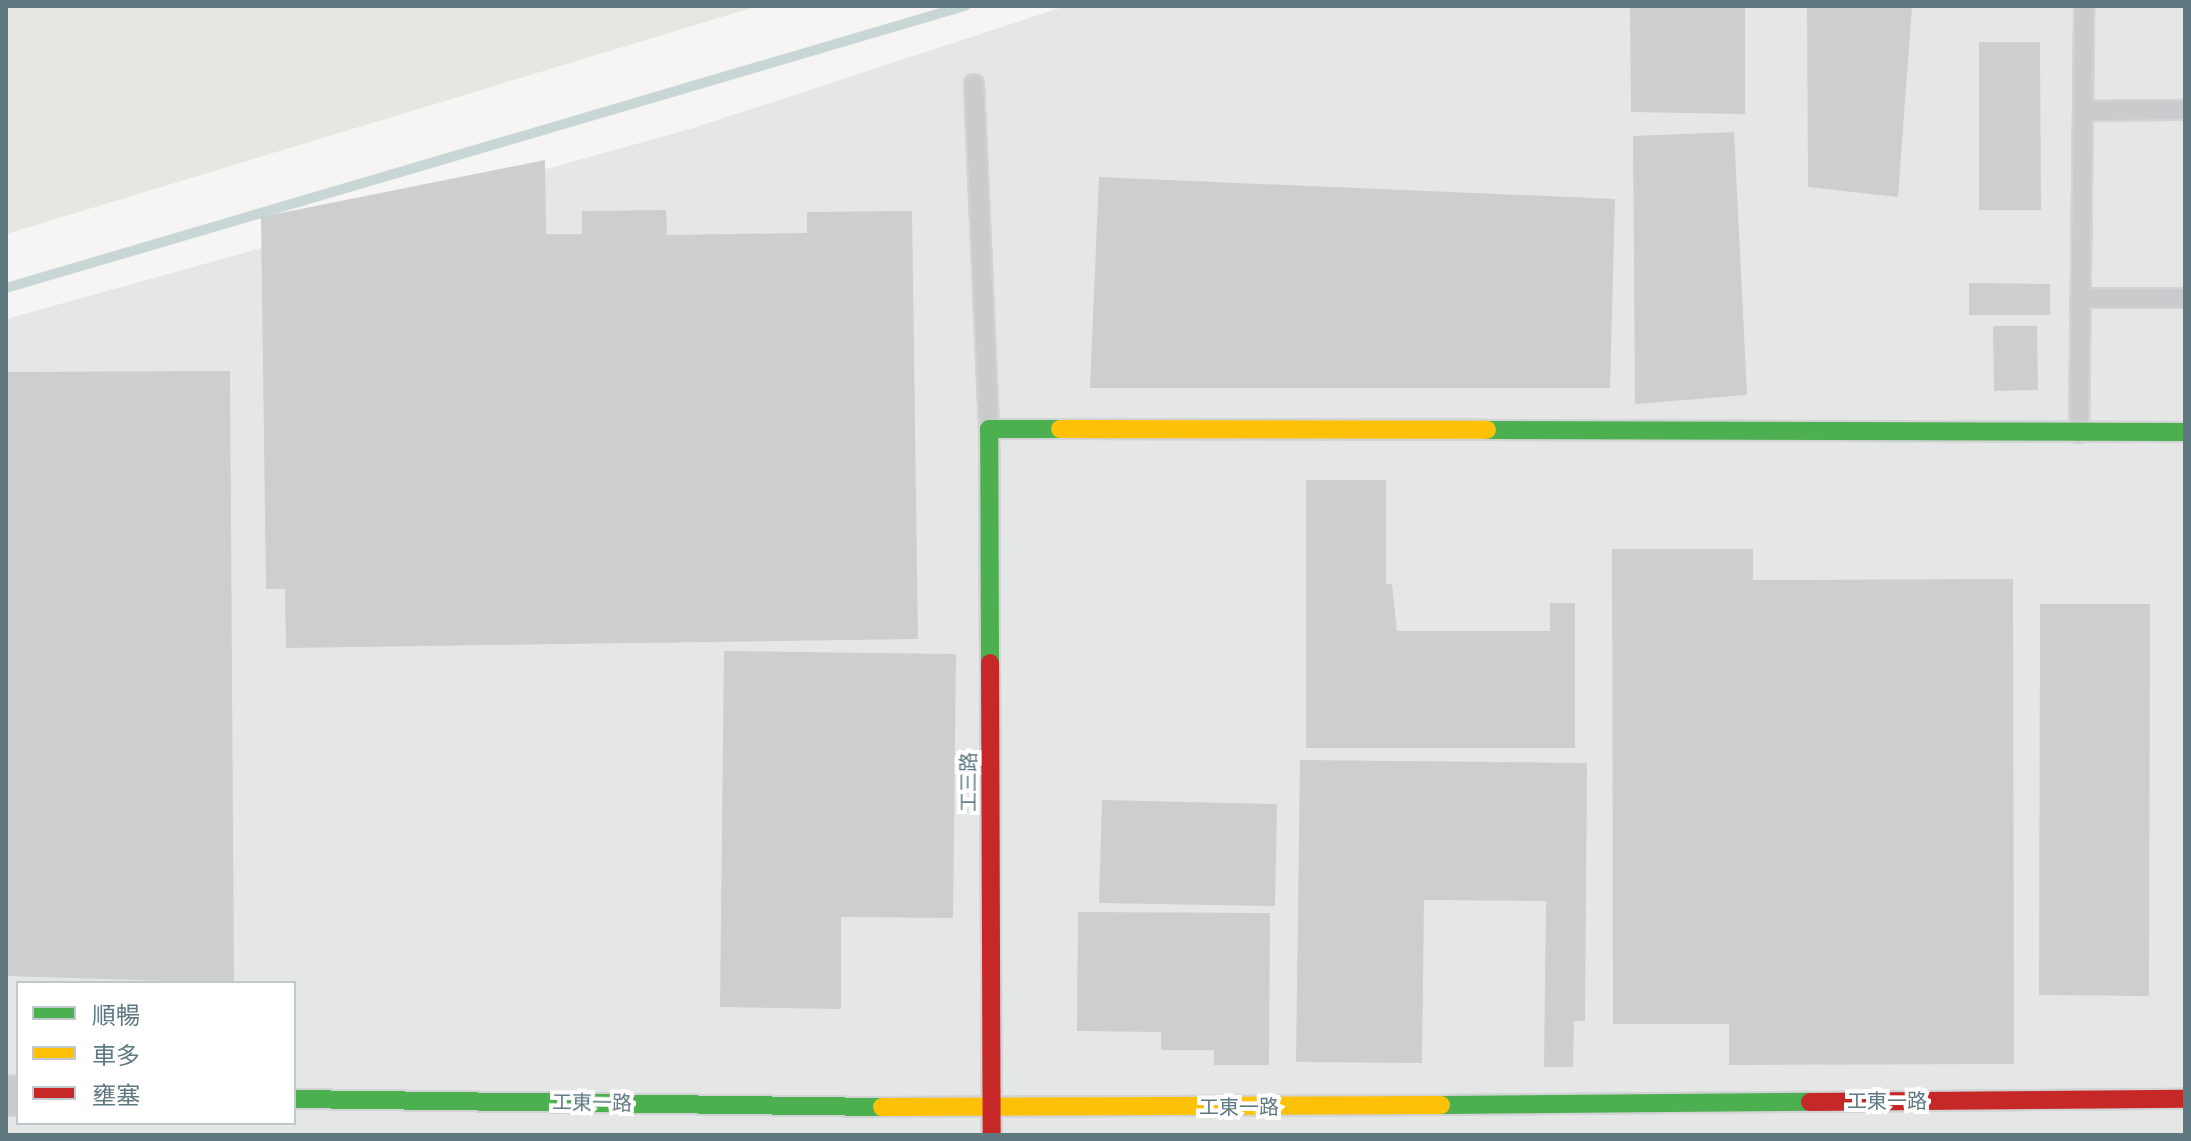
<!DOCTYPE html>
<html>
<head>
<meta charset="utf-8">
<style>
	body { margin:0 }
	#map { position:relative; width:2191px; height:1141px; overflow:hidden; background:#f6f5f4; font-family:Rubik,"Noto Sans TC",sans-serif }
	div>[style] { position:absolute }
	[style*='--x'] { left:calc(var(--x)*1px); top:calc(var(--y)*1px); width:calc(var(--w)*1px); rotate:calc(var(--a)*1deg) }
	.built>* { inset:0; background:#e5e7e7 }
	.green>* { inset:0; background:#e6e7e1 }
	.stream>* { height:10px; margin:-5px; padding:0 5px; transform-origin:5px; border-radius:5px; background:#c8d6d6 }
	.building>* { inset:0; background:#cdcfcf }
	.roads { filter:drop-shadow(2px 0 #d2d3d4) drop-shadow(-2px 0 #d2d3d4) drop-shadow(0 2px #d2d3d4) drop-shadow(0 -2px #d2d3d4) }
	.lane>* { height:18px; margin:-9px; padding:0 9px; transform-origin:9px; border-radius:9px; background:#cacbcc }
	.street>* { height:38px; margin:-19px; padding:0 19px; transform-origin:19px; border-radius:19px; background:#cacbcc }
	.fast>* { height:18px; margin:-9px; padding:0 9px; transform-origin:9px; border-radius:9px; background:#4caf50 }
	.slow>* { height:18px; margin:-9px; padding:0 9px; transform-origin:9px; border-radius:9px; background:#ffc107 }
	.jam>* { height:18px; margin:-9px; padding:0 9px; transform-origin:9px; border-radius:9px; background:#c62828 }
	span { translate:-50% -50%; white-space:nowrap; text-align:center; line-height:1.15; -webkit-text-stroke:8px #fff; paint-order:stroke }
	.street-label { font-size:20px; color:#5f7981 }
	.frame { position:absolute; inset:0; border:8px solid #5f7981; pointer-events:none }
	.legend { position:absolute; left:16px; top:981px; width:280px; height:144px; box-sizing:border-box; background:#fff; border:2px solid #bfc9cd; margin:0; padding:10px 14px; list-style:none; font-size:24px; color:#5f7981 }
	.legend li { display:flex; align-items:center; gap:16px; height:40px }
	.legend b { width:40px; border:2px solid #bfc9cd }
</style>
</head>
<body>
<div id="map">
	<div class="built">
		<i style="clip-path:polygon(evenodd,1066px 6px,2185px 6px,2185px 1135px,6px 1135px,6px 319px,690px 129px,1066px 6px,18px 983px,294px 983px,294px 1123px,18px 1123px,18px 983px)"></i>
	</div>
	<div class="green">
		<i style="clip-path:polygon(6px 6px,758px 6px,6px 234px)"></i>
	</div>
	<div class="stream">
		<i style="--x:6;--y:288;--w:1000;--a:-16.39"></i>
	</div>
	<div class="building">
		<i style="clip-path:polygon(1630px 6px,1745px 6px,1745px 114px,1631px 112px)"></i>
		<i style="clip-path:polygon(1807px 6px,1912px 6px,1898px 197px,1808px 187px)"></i>
		<i style="clip-path:polygon(1979px 42px,2040px 42px,2041px 210px,1979px 210px)"></i>
		<i style="clip-path:polygon(1734px 132px,1747px 395px,1635px 404px,1633px 136px)"></i>
		<i style="clip-path:polygon(545px 160px,546px 234px,582px 234px,582px 211px,666px 210px,667px 235px,807px 233px,807px 212px,912px 211px,918px 639px,286px 648px,285px 589px,266px 589px,261px 217px)"></i>
		<i style="clip-path:polygon(1099px 177px,1615px 199px,1610px 388px,1090px 388px)"></i>
		<i style="clip-path:polygon(1969px 283px,2050px 284px,2050px 315px,1969px 315px)"></i>
		<i style="clip-path:polygon(1993px 326px,2037px 326px,2038px 390px,1994px 391px)"></i>
		<i style="clip-path:polygon(230px 371px,234px 983px,6px 976px,6px 372px)"></i>
		<i style="clip-path:polygon(1306px 480px,1386px 480px,1386px 584px,1392px 584px,1397px 631px,1550px 631px,1550px 603px,1575px 603px,1575px 748px,1306px 748px)"></i>
		<i style="clip-path:polygon(1612px 549px,1753px 549px,1753px 580px,2013px 579px,2014px 1064px,1729px 1065px,1729px 1024px,1613px 1024px)"></i>
		<i style="clip-path:polygon(2040px 604px,2150px 604px,2149px 996px,2039px 995px)"></i>
		<i style="clip-path:polygon(724px 651px,956px 654px,953px 918px,841px 917px,841px 1009px,720px 1007px)"></i>
		<i style="clip-path:polygon(1300px 760px,1587px 763px,1585px 1021px,1574px 1021px,1573px 1067px,1544px 1067px,1546px 901px,1424px 900px,1422px 1063px,1296px 1062px)"></i>
		<i style="clip-path:polygon(1102px 800px,1277px 804px,1275px 906px,1099px 903px)"></i>
		<i style="clip-path:polygon(1078px 912px,1270px 913px,1269px 1065px,1214px 1065px,1214px 1050px,1161px 1050px,1161px 1032px,1077px 1031px)"></i>
	</div>
	<div class="roads">
		<div class="lane">
			<i style="--x:974;--y:84;--w:345;--a:87.5"></i>
			<i style="--x:2084;--y:111;--w:101;--a:-0.6"></i>
			<i style="--x:2084;--y:298;--w:101;--a:0"></i>
			<i style="--x:2079;--y:433;--w:427;--a:-89.3"></i>
		</div>
		<div class="street">
			<i style="--x:6;--y:1095;--w:12;--a:5"></i>
		</div>
		<div class="fast">
			<i style="--x:1487;--y:430;--w:698;--a:0.16"></i>
			<i style="--x:990;--y:663;--w:234;--a:-90.2"></i>
			<i style="--x:989;--y:429;--w:71;--a:0"></i>
			<i style="--x:294;--y:1099;--w:588;--a:0.78"></i>
			<i style="--x:1441;--y:1105;--w:369;--a:-0.5"></i>
		</div>
		<div class="slow">
			<i style="--x:1060;--y:429;--w:427;--a:0.1"></i>
			<i style="--x:882;--y:1107;--w:559;--a:-0.2"></i>
		</div>
		<div class="jam">
			<i style="--x:990;--y:663;--w:472;--a:89.8"></i>
			<i style="--x:1810;--y:1102;--w:375;--a:-0.5"></i>
		</div>
	</div>
	<div class="street-label">
		<span style="left:969px;top:782px;rotate:-90deg">工三路</span>
		<span style="left:1887px;top:1101px">工東一路</span>
		<span style="left:592px;top:1103px;rotate:1deg">工東一路</span>
		<span style="left:1239px;top:1107px">工東一路</span>
	</div>
	<div class="frame"></div>
	<ul class="legend">
	<li><b style="height:10px;background:#4caf50"></b>順暢</li>
	<li><b style="height:10px;background:#ffc107"></b>車多</li>
	<li><b style="height:10px;background:#c62828"></b>壅塞</li>
	</ul>
</div>
</body>
</html>
